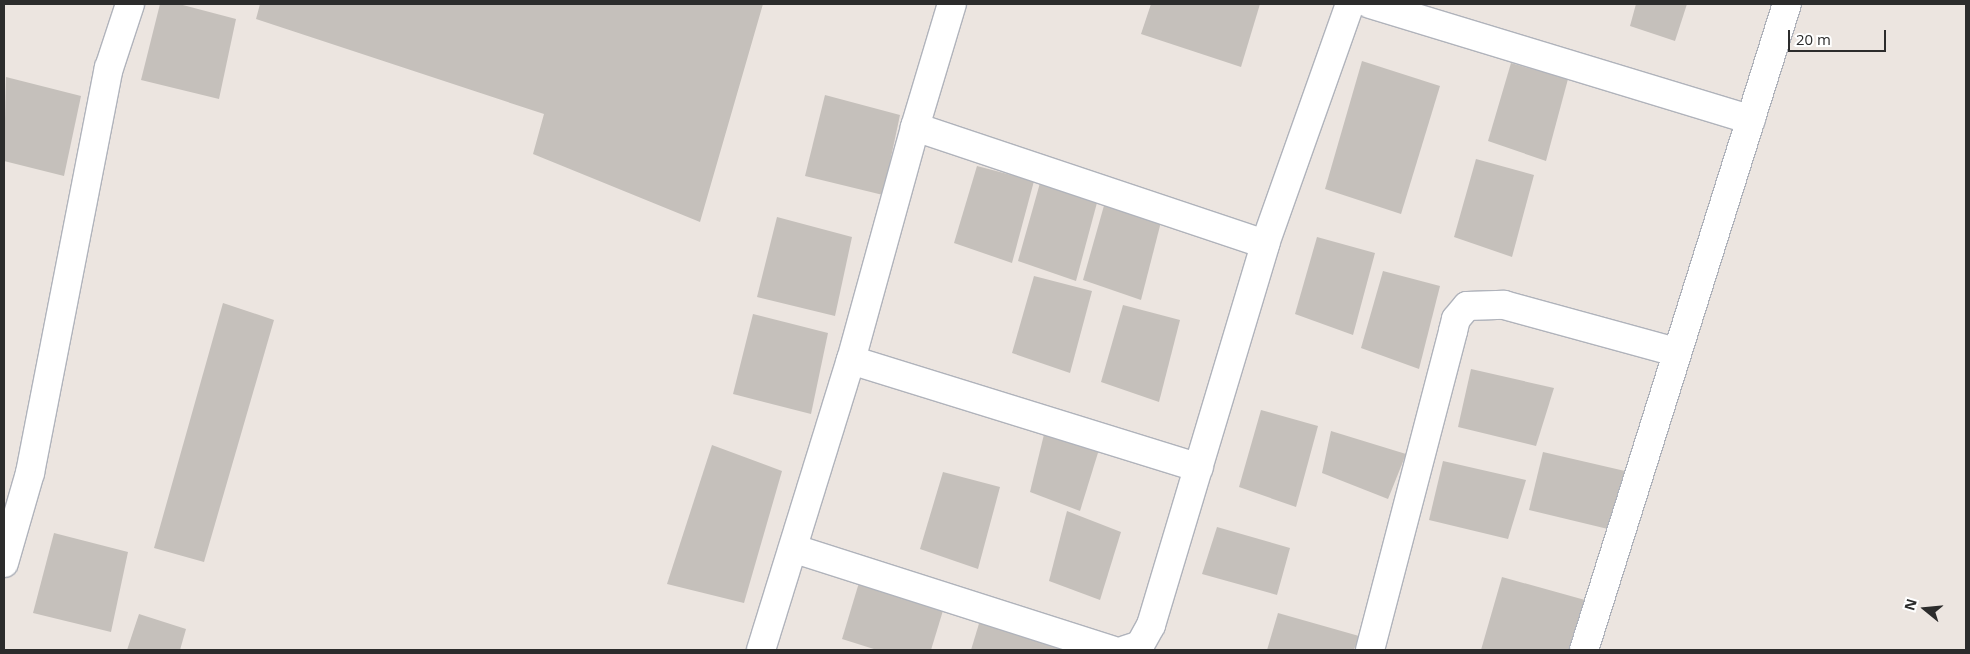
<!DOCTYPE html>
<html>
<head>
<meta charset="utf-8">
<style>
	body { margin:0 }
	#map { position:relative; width:1970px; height:654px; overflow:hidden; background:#ece5e0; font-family:"Open Sans",sans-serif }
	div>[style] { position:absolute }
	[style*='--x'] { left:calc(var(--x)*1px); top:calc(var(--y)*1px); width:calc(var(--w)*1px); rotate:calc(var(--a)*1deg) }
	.building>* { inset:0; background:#c5c0bb }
	.roads { filter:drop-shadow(1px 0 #b0b3bb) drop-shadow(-1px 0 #b0b3bb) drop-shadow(0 1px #b0b3bb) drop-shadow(0 -1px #b0b3bb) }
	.street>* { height:28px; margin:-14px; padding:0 14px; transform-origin:14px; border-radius:14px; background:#fff }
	span { translate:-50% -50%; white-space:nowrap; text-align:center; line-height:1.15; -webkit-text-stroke:4px #fff; paint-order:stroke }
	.frame { position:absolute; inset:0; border:5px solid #2c2c2c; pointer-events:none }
	.north { position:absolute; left:1900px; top:584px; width:50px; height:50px; -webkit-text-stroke:4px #fff; paint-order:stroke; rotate:287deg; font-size:14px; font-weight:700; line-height:20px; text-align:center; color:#2c2c2c }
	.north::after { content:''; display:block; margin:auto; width:18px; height:22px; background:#2c2c2c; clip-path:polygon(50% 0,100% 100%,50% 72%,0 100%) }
	.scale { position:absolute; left:1788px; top:30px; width:98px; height:22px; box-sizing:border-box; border:2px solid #2c2c2c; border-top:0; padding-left:6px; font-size:15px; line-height:18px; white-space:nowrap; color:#2c2c2c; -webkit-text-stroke:4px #fff; paint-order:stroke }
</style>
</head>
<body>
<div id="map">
	<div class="building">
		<i style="clip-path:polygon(160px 4px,179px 4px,236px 19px,219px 99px,141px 80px)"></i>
		<i style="clip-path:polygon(260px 4px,763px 4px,700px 222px,533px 154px,544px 114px,256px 19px)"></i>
		<i style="clip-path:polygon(1151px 4px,1260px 4px,1241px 67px,1141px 34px)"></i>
		<i style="clip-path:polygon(1636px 4px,1687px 4px,1675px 41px,1630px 26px)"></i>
		<i style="clip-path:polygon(1362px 61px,1440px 86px,1401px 214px,1325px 189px)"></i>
		<i style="clip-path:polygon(1511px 63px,1568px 79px,1546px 161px,1488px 141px)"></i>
		<i style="clip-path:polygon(6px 77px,81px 96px,64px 176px,4px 161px)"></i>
		<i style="clip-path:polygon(825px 95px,900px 115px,883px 195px,805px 176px)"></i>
		<i style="clip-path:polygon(1476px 159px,1534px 175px,1512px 257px,1454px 237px)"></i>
		<i style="clip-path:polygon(977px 166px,1034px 181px,1012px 263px,954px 243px)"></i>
		<i style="clip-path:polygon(1040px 183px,1098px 199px,1076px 281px,1018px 261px)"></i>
		<i style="clip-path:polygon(1105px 202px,1162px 218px,1141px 300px,1083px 280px)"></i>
		<i style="clip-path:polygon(777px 217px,852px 237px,835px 316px,757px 297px)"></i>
		<i style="clip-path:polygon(1317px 237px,1375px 253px,1353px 335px,1295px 314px)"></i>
		<i style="clip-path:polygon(1383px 271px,1440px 286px,1419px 369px,1361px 348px)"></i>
		<i style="clip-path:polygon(1034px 276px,1092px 291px,1070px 373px,1012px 353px)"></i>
		<i style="clip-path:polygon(223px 303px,274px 320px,204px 562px,154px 548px)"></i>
		<i style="clip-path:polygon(1123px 305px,1180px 320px,1159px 402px,1101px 382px)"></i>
		<i style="clip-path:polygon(753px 314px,828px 333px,811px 414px,733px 394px)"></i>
		<i style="clip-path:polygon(1471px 369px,1554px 388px,1536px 446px,1458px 427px)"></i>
		<i style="clip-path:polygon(1261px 410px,1318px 426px,1296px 507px,1239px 487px)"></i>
		<i style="clip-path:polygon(1047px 422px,1101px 443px,1080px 511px,1030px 492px)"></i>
		<i style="clip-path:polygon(1331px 431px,1406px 454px,1388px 499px,1322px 473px)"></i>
		<i style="clip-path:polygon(712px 445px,782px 471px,744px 603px,667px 584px)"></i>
		<i style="clip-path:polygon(1543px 452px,1625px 471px,1608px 529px,1529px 510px)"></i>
		<i style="clip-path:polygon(1443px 461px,1526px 480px,1508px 539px,1429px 520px)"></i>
		<i style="clip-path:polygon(943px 472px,1000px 487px,978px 569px,920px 549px)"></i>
		<i style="clip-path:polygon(1067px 511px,1121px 532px,1100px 600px,1049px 581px)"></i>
		<i style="clip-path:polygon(1217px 527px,1290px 548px,1277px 595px,1202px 574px)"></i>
		<i style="clip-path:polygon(54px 533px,128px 552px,111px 632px,33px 613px)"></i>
		<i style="clip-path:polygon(861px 576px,945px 604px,931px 650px,877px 650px,842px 639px)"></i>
		<i style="clip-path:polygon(1502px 577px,1585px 600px,1572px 650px,1481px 650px)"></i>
		<i style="clip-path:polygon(1278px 613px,1359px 636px,1354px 650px,1267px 650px)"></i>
		<i style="clip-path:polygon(139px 614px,186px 629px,180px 650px,127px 650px)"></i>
		<i style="clip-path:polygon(981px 617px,1065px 645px,1063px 650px,971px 650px)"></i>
	</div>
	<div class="roads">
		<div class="street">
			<i style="--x:1370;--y:4;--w:398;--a:16.9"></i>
			<i style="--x:915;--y:127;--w:369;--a:18.5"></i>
			<i style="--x:851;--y:360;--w:364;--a:17.2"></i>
			<i style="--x:795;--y:549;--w:333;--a:17.7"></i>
			<i style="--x:4;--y:563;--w:94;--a:-73.9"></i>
			<i style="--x:30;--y:473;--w:413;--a:-79"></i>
			<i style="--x:109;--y:68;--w:67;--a:-71.8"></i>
			<i style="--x:761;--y:650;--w:304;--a:-72.8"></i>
			<i style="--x:851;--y:360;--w:242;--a:-74.6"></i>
			<i style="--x:915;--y:127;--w:128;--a:-73.3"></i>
			<i style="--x:1125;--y:650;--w:16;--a:-18"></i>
			<i style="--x:1140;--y:645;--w:23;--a:-61"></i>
			<i style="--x:1151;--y:625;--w:398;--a:-73.3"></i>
			<i style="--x:1265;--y:244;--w:255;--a:-70.5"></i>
			<i style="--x:1370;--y:650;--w:330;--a:-75.4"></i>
			<i style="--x:1453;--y:331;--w:12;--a:-76"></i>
			<i style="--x:1456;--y:319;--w:17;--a:-50"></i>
			<i style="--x:1467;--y:306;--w:37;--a:-2"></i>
			<i style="--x:1504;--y:305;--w:178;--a:15.3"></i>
			<i style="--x:1584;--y:650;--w:677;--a:-72.56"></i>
		</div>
	</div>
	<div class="frame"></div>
	<div class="north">N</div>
	<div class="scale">20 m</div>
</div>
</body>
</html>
